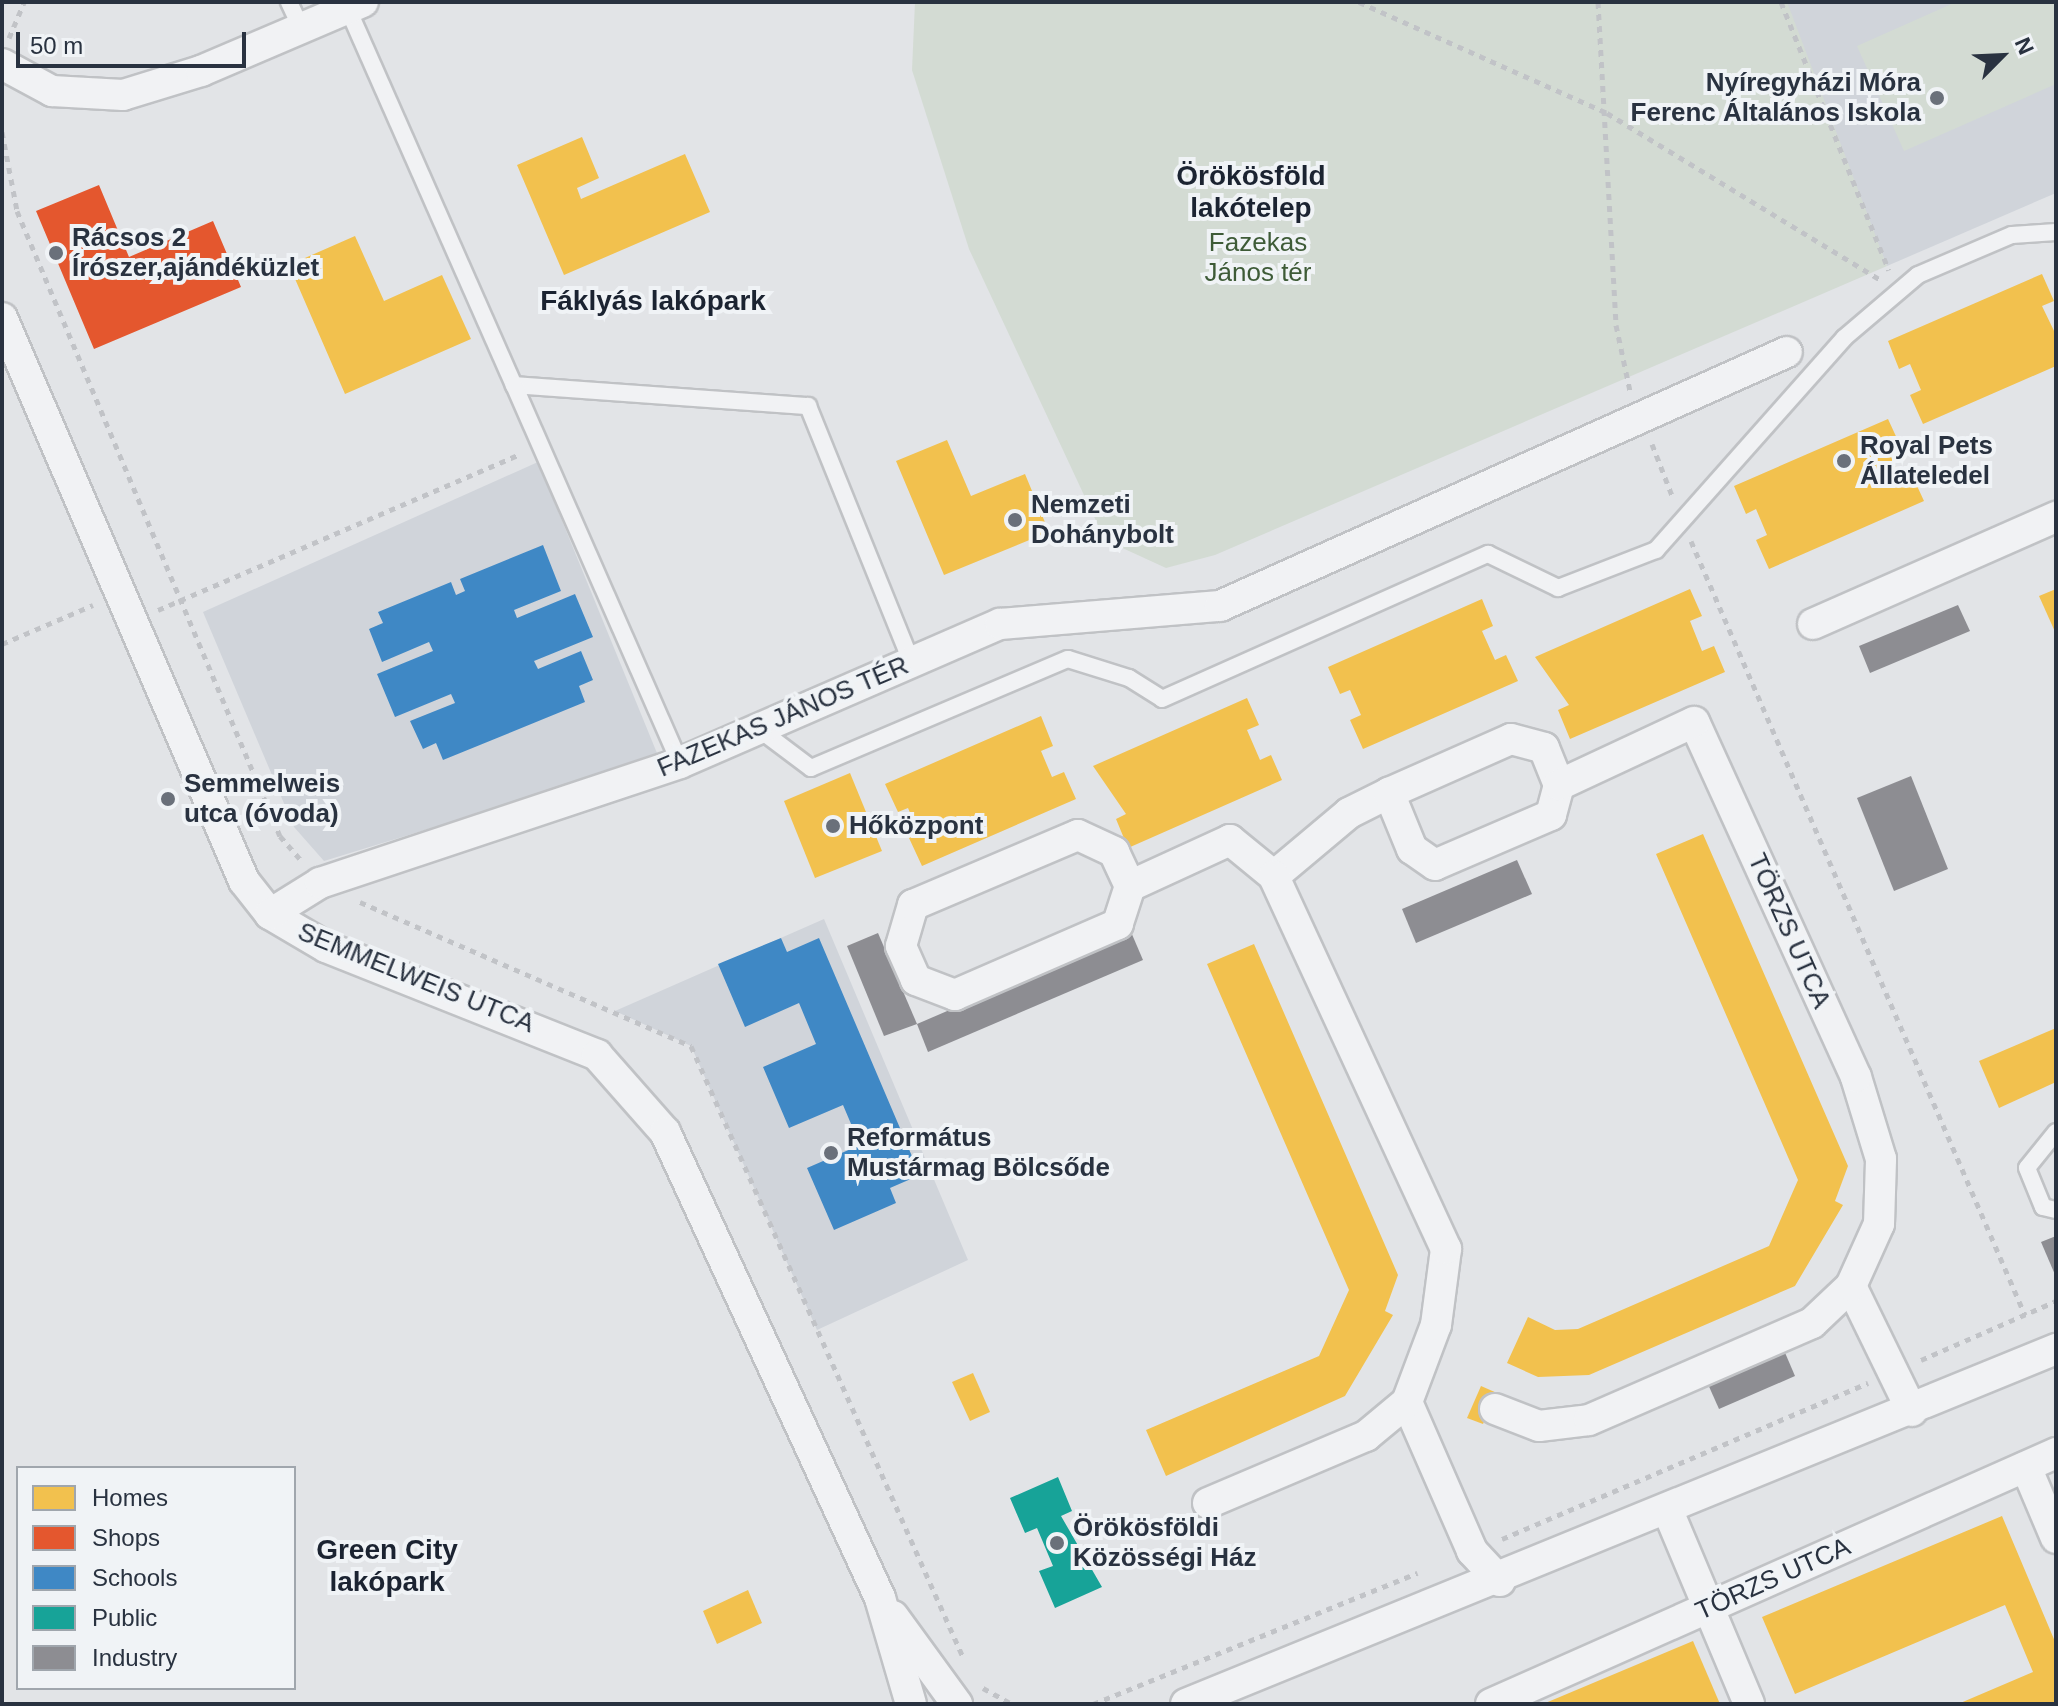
<!DOCTYPE html>
<html>
<head>
<meta charset="utf-8">
<style>
	body { margin:0 }
	#map { position:relative; width:2058px; height:1706px; overflow:hidden; background:#e2e4e7; font-family:Arial,sans-serif }
	div>[style] { position:absolute }
	[style*='--x'] { left:calc(var(--x)*1px); top:calc(var(--y)*1px); width:calc(var(--w)*1px); rotate:calc(var(--a)*1deg) }
	.built>* { inset:0; background:#d0d4da }
	.green>* { inset:0; background:#d3dbd3 }
	.homes>* { inset:0; background:#f2c14e }
	.shops>* { inset:0; background:#e4572e }
	.schools>* { inset:0; background:#3f88c5 }
	.public>* { inset:0; background:#17a398 }
	.industry>* { inset:0; background:#8d8d92 }
	.path>* { height:5px; margin-top:-2.5px; transform-origin:0; background:repeating-linear-gradient(90deg,#c1c3c7 0 6px,transparent 0 12px) }
	.roads { filter:drop-shadow(2px 0 #c0c2c5) drop-shadow(-2px 0 #c0c2c5) drop-shadow(0 2px #c0c2c5) drop-shadow(0 -2px #c0c2c5) }
	.lane>* { height:16px; margin:-8px; padding:0 8px; transform-origin:8px; border-radius:8px; background:#f1f2f4 }
	.street>* { height:30px; margin:-15px; padding:0 15px; transform-origin:15px; border-radius:15px; background:#f1f2f4 }
	.dots>* { width:22px; height:22px; translate:-50% -50%; box-sizing:border-box; border:4px solid #f0f3f6; border-radius:50% }
	span { translate:-50% -50%; white-space:nowrap; text-align:center; line-height:1.15; -webkit-text-stroke:8px #f0f3f6; paint-order:stroke }
	.poi-label { font-size:26px; color:#293240; font-weight:700 }
	.right { translate:-100% -50%; text-align:right }
	.left { translate:0 -50%; text-align:left }
	.park-label { font-size:26px; color:#3e5b37 }
	.street-label { font-size:26px; color:#293240 }
	.neighbourhood-label { font-size:28px; color:#1b2331; font-weight:700 }
	.frame { position:absolute; inset:0; border:4px solid #293240; pointer-events:none }
	.legend { position:absolute; left:16px; top:1466px; width:280px; height:224px; box-sizing:border-box; background:#f0f3f6; border:2px solid #a0a6ad; margin:0; padding:10px 14px; list-style:none; font-size:24px; color:#293240 }
	.legend li { display:flex; align-items:center; gap:16px; height:40px }
	.legend b { width:40px; border:2px solid #a0a6ad }
	.north { position:absolute; left:1962px; top:16px; width:80px; height:80px; -webkit-text-stroke:6px #f0f3f6; paint-order:stroke; rotate:66deg; font-size:22px; font-weight:700; line-height:32px; text-align:center; color:#293240 }
	.north::after { content:''; display:block; margin:auto; width:28px; height:36px; background:#293240; clip-path:polygon(50% 0,100% 100%,50% 72%,0 100%) }
	.scale { position:absolute; left:16px; top:32px; width:230px; height:36px; box-sizing:border-box; border:4px solid #293240; border-top:0; padding-left:10px; font-size:24px; line-height:28px; white-space:nowrap; color:#293240; -webkit-text-stroke:6px #f0f3f6; paint-order:stroke }
</style>
</head>
<body>
<div id="map">
	<div class="built">
		<i style="clip-path:polygon(1781px 2px,2056px 2px,2056px 193px,1887px 266px)"></i>
		<i style="clip-path:polygon(538px 462px,659px 758px,324px 861px,294px 827px,203px 612px)"></i>
		<i style="clip-path:polygon(824px 919px,968px 1260px,817px 1330px,691px 1046px,615px 1011px)"></i>
	</div>
	<div class="green">
		<i style="clip-path:polygon(915px 2px,1787px 2px,1887px 266px,1215px 555px,1166px 568px,1105px 540px,969px 249px,912px 70px)"></i>
		<i style="clip-path:polygon(1956px 2px,2056px 2px,2056px 84px,1904px 151px,1857px 46px)"></i>
	</div>
	<div class="homes">
		<i style="clip-path:polygon(582px 137px,599px 178px,577px 188px,581px 199px,685px 154px,710px 212px,564px 275px,517px 165px)"></i>
		<i style="clip-path:polygon(355px 236px,384px 301px,442px 275px,471px 339px,345px 394px,289px 265px)"></i>
		<i style="clip-path:polygon(2042px 274px,2054px 301px,2042px 306px,2056px 335px,2056px 366px,1923px 424px,1910px 395px,1921px 390px,1910px 364px,1899px 369px,1888px 341px)"></i>
		<i style="clip-path:polygon(1888px 419px,1900px 445px,1888px 450px,1901px 480px,1912px 475px,1924px 501px,1769px 569px,1756px 540px,1767px 535px,1756px 509px,1746px 514px,1734px 486px)"></i>
		<i style="clip-path:polygon(947px 440px,971px 496px,1025px 474px,1049px 532px,944px 575px,896px 461px)"></i>
		<i style="clip-path:polygon(1690px 589px,1702px 616px,1690px 621px,1702px 651px,1714px 646px,1725px 672px,1570px 739px,1558px 710px,1569px 705px,1535px 657px)"></i>
		<i style="clip-path:polygon(2056px 589px,2056px 634px,2039px 596px)"></i>
		<i style="clip-path:polygon(1482px 599px,1493px 626px,1482px 631px,1495px 660px,1506px 655px,1518px 681px,1363px 749px,1350px 720px,1361px 715px,1350px 690px,1340px 694px,1328px 667px)"></i>
		<i style="clip-path:polygon(1247px 698px,1259px 725px,1247px 730px,1260px 760px,1271px 755px,1282px 780px,1128px 848px,1116px 819px,1126px 814px,1093px 766px)"></i>
		<i style="clip-path:polygon(1041px 716px,1053px 746px,1041px 751px,1052px 777px,1064px 772px,1076px 799px,922px 866px,909px 838px,919px 834px,908px 808px,898px 812px,885px 784px)"></i>
		<i style="clip-path:polygon(850px 773px,882px 851px,815px 878px,784px 801px)"></i>
		<i style="clip-path:polygon(1703px 834px,1848px 1166px,1835px 1201px,1843px 1205px,1795px 1286px,1589px 1375px,1538px 1377px,1507px 1363px,1528px 1317px,1555px 1330px,1578px 1329px,1769px 1246px,1798px 1180px,1656px 854px)"></i>
		<i style="clip-path:polygon(1254px 944px,1398px 1275px,1385px 1311px,1393px 1315px,1345px 1396px,1166px 1476px,1146px 1430px,1319px 1356px,1349px 1290px,1207px 964px)"></i>
		<i style="clip-path:polygon(2056px 1028px,2056px 1082px,1999px 1108px,1979px 1061px)"></i>
		<i style="clip-path:polygon(973px 1373px,990px 1412px,970px 1421px,952px 1382px)"></i>
		<i style="clip-path:polygon(1481px 1386px,1497px 1393px,1483px 1424px,1467px 1418px)"></i>
		<i style="clip-path:polygon(2002px 1516px,2056px 1644px,2056px 1704px,1958px 1704px,2033px 1672px,2005px 1605px,1795px 1694px,1762px 1617px)"></i>
		<i style="clip-path:polygon(748px 1590px,762px 1623px,717px 1644px,703px 1611px)"></i>
		<i style="clip-path:polygon(1693px 1641px,1720px 1704px,1543px 1704px)"></i>
	</div>
	<div class="shops">
		<i style="clip-path:polygon(99px 185px,129px 257px,213px 221px,241px 287px,94px 349px,36px 211px)"></i>
	</div>
	<div class="schools">
		<i style="clip-path:polygon(543px 545px,561px 591px,514px 610px,517px 618px,575px 594px,593px 637px,534px 661px,538px 669px,581px 651px,593px 680px,579px 686px,585px 702px,443px 760px,436px 743px,423px 749px,410px 721px,455px 703px,451px 694px,395px 717px,377px 674px,433px 651px,429px 642px,382px 662px,369px 629px,383px 623px,378px 612px,451px 582px,456px 595px,465px 591px,460px 579px)"></i>
		<i style="clip-path:polygon(781px 938px,787px 952px,819px 938px,920px 1175px,890px 1188px,896px 1203px,834px 1230px,807px 1168px,860px 1145px,843px 1105px,789px 1128px,763px 1067px,816px 1044px,799px 1003px,745px 1027px,718px 964px)"></i>
	</div>
	<div class="public">
		<i style="clip-path:polygon(1058px 1477px,1072px 1511px,1061px 1516px,1102px 1587px,1055px 1608px,1039px 1571px,1053px 1566px,1037px 1528px,1025px 1533px,1010px 1498px)"></i>
	</div>
	<div class="industry">
		<i style="clip-path:polygon(1958px 605px,1970px 631px,1870px 673px,1859px 646px)"></i>
		<i style="clip-path:polygon(1911px 776px,1948px 869px,1894px 891px,1857px 798px)"></i>
		<i style="clip-path:polygon(1517px 860px,1532px 894px,1416px 943px,1402px 909px)"></i>
		<i style="clip-path:polygon(1131px 932px,1143px 960px,928px 1052px,917px 1024px)"></i>
		<i style="clip-path:polygon(878px 933px,917px 1024px,884px 1036px,847px 946px)"></i>
		<i style="clip-path:polygon(2056px 1236px,2056px 1277px,2041px 1242px)"></i>
		<i style="clip-path:polygon(1783px 1348px,1795px 1376px,1719px 1409px,1707px 1382px)"></i>
	</div>
	<div class="path">
		<i style="--x:1359;--y:2;--w:272;--a:24.1"></i>
		<i style="--x:1607;--y:113;--w:319;--a:31.4"></i>
		<i style="--x:1598;--y:2;--w:324;--a:86.8"></i>
		<i style="--x:1616;--y:325;--w:67;--a:78"></i>
		<i style="--x:1781;--y:2;--w:289;--a:68.1"></i>
		<i style="--x:9;--y:38;--w:39;--a:-67"></i>
		<i style="--x:2;--y:132;--w:80;--a:79.2"></i>
		<i style="--x:17;--y:211;--w:678;--a:67.18"></i>
		<i style="--x:280;--y:836;--w:32;--a:49"></i>
		<i style="--x:1652;--y:444;--w:58;--a:68.7"></i>
		<i style="--x:1691;--y:541;--w:843;--a:66.66"></i>
		<i style="--x:158;--y:610;--w:394;--a:-23.3"></i>
		<i style="--x:2;--y:644;--w:99;--a:-23.2"></i>
		<i style="--x:360;--y:902;--w:361;--a:23.5"></i>
		<i style="--x:691;--y:1046;--w:669;--a:66"></i>
		<i style="--x:1921;--y:1360;--w:147;--a:-23.6"></i>
		<i style="--x:1502;--y:1539;--w:398;--a:-23.1"></i>
		<i style="--x:983;--y:1688;--w:33;--a:29"></i>
		<i style="--x:1093;--y:1704;--w:350;--a:-22"></i>
	</div>
	<div class="roads">
		<div class="lane">
			<i style="--x:289;--y:2;--w:29;--a:65"></i>
			<i style="--x:348;--y:9;--w:411;--a:66.2"></i>
			<i style="--x:514;--y:385;--w:295;--a:4.1"></i>
			<i style="--x:808;--y:406;--w:277;--a:68"></i>
			<i style="--x:514;--y:385;--w:413;--a:66.3"></i>
			<i style="--x:759;--y:729;--w:65;--a:36.9"></i>
			<i style="--x:811;--y:768;--w:279;--a:-23"></i>
			<i style="--x:1068;--y:659;--w:64;--a:17.3"></i>
			<i style="--x:1129;--y:678;--w:39;--a:32"></i>
			<i style="--x:1162;--y:699;--w:357;--a:-24"></i>
			<i style="--x:1488;--y:554;--w:78;--a:25.9"></i>
			<i style="--x:1558;--y:588;--w:105;--a:-21.2"></i>
			<i style="--x:1656;--y:550;--w:283;--a:-48.4"></i>
			<i style="--x:1844;--y:338;--w:97;--a:-40.4"></i>
			<i style="--x:1918;--y:275;--w:102;--a:-23.1"></i>
			<i style="--x:2012;--y:235;--w:44;--a:-3.9"></i>
			<i style="--x:2056;--y:1132;--w:46;--a:128.9"></i>
			<i style="--x:2027;--y:1168;--w:42;--a:67.7"></i>
			<i style="--x:2043;--y:1207;--w:13;--a:13"></i>
		</div>
		<div class="street">
			<i style="--x:2;--y:64;--w:57;--a:28.4"></i>
			<i style="--x:52;--y:91;--w:71;--a:3.2"></i>
			<i style="--x:123;--y:95;--w:82;--a:-17.1"></i>
			<i style="--x:201;--y:71;--w:176;--a:-23.1"></i>
			<i style="--x:2;--y:318;--w:613;--a:66.74"></i>
			<i style="--x:244;--y:881;--w:42;--a:51.8"></i>
			<i style="--x:270;--y:914;--w:65;--a:30.5"></i>
			<i style="--x:326;--y:947;--w:292;--a:21.7"></i>
			<i style="--x:597;--y:1055;--w:103;--a:48.6"></i>
			<i style="--x:665;--y:1132;--w:513;--a:65.23"></i>
			<i style="--x:880;--y:1598;--w:110;--a:73.7"></i>
			<i style="--x:1813;--y:624;--w:266;--a:-23.8"></i>
			<i style="--x:1130;--y:886;--w:40;--a:108"></i>
			<i style="--x:1118;--y:924;--w:178;--a:156.5"></i>
			<i style="--x:955;--y:995;--w:42;--a:-159"></i>
			<i style="--x:916;--y:980;--w:37;--a:-114"></i>
			<i style="--x:901;--y:946;--w:43;--a:-73.7"></i>
			<i style="--x:913;--y:905;--w:179;--a:-23"></i>
			<i style="--x:1078;--y:835;--w:40;--a:25"></i>
			<i style="--x:1114;--y:852;--w:38;--a:65"></i>
			<i style="--x:1130;--y:886;--w:110;--a:-24.7"></i>
			<i style="--x:1230;--y:840;--w:57;--a:39.3"></i>
			<i style="--x:1274;--y:876;--w:98;--a:-40"></i>
			<i style="--x:1349;--y:813;--w:45;--a:-26.6"></i>
			<i style="--x:1389;--y:793;--w:133;--a:-23.9"></i>
			<i style="--x:1511;--y:739;--w:34;--a:15"></i>
			<i style="--x:1544;--y:748;--w:40;--a:68"></i>
			<i style="--x:1559;--y:785;--w:31;--a:105"></i>
			<i style="--x:1551;--y:815;--w:126;--a:156.7"></i>
			<i style="--x:1435;--y:865;--w:28;--a:-145"></i>
			<i style="--x:1412;--y:849;--w:61;--a:-112.3"></i>
			<i style="--x:270;--y:914;--w:59;--a:-31.8"></i>
			<i style="--x:320;--y:883;--w:379;--a:-18.4"></i>
			<i style="--x:680;--y:763;--w:349;--a:-23.5"></i>
			<i style="--x:1000;--y:624;--w:221;--a:-4.7"></i>
			<i style="--x:1220;--y:606;--w:621;--a:-24.13"></i>
			<i style="--x:1851;--y:1286;--w:139;--a:64"></i>
			<i style="--x:1407;--y:1402;--w:163;--a:66.4"></i>
			<i style="--x:1472;--y:1551;--w:41;--a:47"></i>
			<i style="--x:1495;--y:1409;--w:47;--a:21.1"></i>
			<i style="--x:1539;--y:1426;--w:50;--a:-6.8"></i>
			<i style="--x:1589;--y:1420;--w:243;--a:-23.5"></i>
			<i style="--x:1812;--y:1323;--w:54;--a:-43.5"></i>
			<i style="--x:1851;--y:1286;--w:68;--a:-65.7"></i>
			<i style="--x:1879;--y:1224;--w:65;--a:-88.2"></i>
			<i style="--x:1881;--y:1159;--w:86;--a:-107"></i>
			<i style="--x:1856;--y:1077;--w:390;--a:-114.5"></i>
			<i style="--x:1694;--y:722;--w:149;--a:155"></i>
			<i style="--x:2026;--y:1467;--w:77;--a:67.1"></i>
			<i style="--x:1208;--y:1503;--w:172;--a:-23"></i>
			<i style="--x:1366;--y:1436;--w:53;--a:-39.7"></i>
			<i style="--x:1407;--y:1402;--w:82;--a:-69.4"></i>
			<i style="--x:1436;--y:1325;--w:77;--a:-82.5"></i>
			<i style="--x:1446;--y:1249;--w:411;--a:-114.8"></i>
			<i style="--x:1668;--y:1511;--w:209;--a:67.2"></i>
			<i style="--x:893;--y:1616;--w:109;--a:54"></i>
			<i style="--x:1186;--y:1704;--w:940;--a:-22.2"></i>
			<i style="--x:1491;--y:1704;--w:618;--a:-23.95"></i>
		</div>
	</div>
	<div class="dots">
		<i style="left:1937px;top:98px;background:#6a707a"></i>
		<i style="left:56px;top:253px;background:#6a707a"></i>
		<i style="left:1844px;top:461px;background:#6a707a"></i>
		<i style="left:1015px;top:520px;background:#6a707a"></i>
		<i style="left:168px;top:799px;background:#6a707a"></i>
		<i style="left:833px;top:826px;background:#6a707a"></i>
		<i style="left:831px;top:1153px;background:#6a707a"></i>
		<i style="left:1057px;top:1543px;background:#6a707a"></i>
	</div>
	<div class="poi-label">
		<span class="right" style="left:1921px;top:98px">Nyíregyházi Móra<br>Ferenc Általános Iskola</span>
		<span class="left" style="left:72px;top:253px">Rácsos 2<br>Írószer,ajándéküzlet</span>
		<span class="left" style="left:1860px;top:461px">Royal Pets<br>Állateledel</span>
		<span class="left" style="left:1031px;top:520px">Nemzeti<br>Dohánybolt</span>
		<span class="left" style="left:184px;top:799px">Semmelweis<br>utca (óvoda)</span>
		<span class="left" style="left:849px;top:826px">Hőközpont</span>
		<span class="left" style="left:847px;top:1153px">Református<br>Mustármag Bölcsőde</span>
		<span class="left" style="left:1073px;top:1543px">Örökösföldi<br>Közösségi Ház</span>
	</div>
	<div class="park-label">
		<span style="left:1258px;top:258px">Fazekas<br>János tér</span>
	</div>
	<div class="street-label">
		<span style="left:783px;top:717px;rotate:-23deg">FAZEKAS JÁNOS TÉR</span>
		<span style="left:1789px;top:931px;rotate:66deg">TÖRZS UTCA</span>
		<span style="left:416px;top:978px;rotate:22deg">SEMMELWEIS UTCA</span>
		<span style="left:1773px;top:1579px;rotate:-24deg">TÖRZS UTCA</span>
	</div>
	<div class="neighbourhood-label">
		<span style="left:1251px;top:192px">Örökösföld<br>lakótelep</span>
		<span style="left:653px;top:301px">Fáklyás lakópark</span>
		<span style="left:387px;top:1566px">Green City<br>lakópark</span>
	</div>
	<div class="frame"></div>
	<ul class="legend">
	<li><b style="height:22px;background:#f2c14e"></b>Homes</li>
	<li><b style="height:22px;background:#e4572e"></b>Shops</li>
	<li><b style="height:22px;background:#3f88c5"></b>Schools</li>
	<li><b style="height:22px;background:#17a398"></b>Public</li>
	<li><b style="height:22px;background:#8d8d92"></b>Industry</li>
	</ul>
	<div class="north">N</div>
	<div class="scale">50 m</div>
</div>
</body>
</html>
